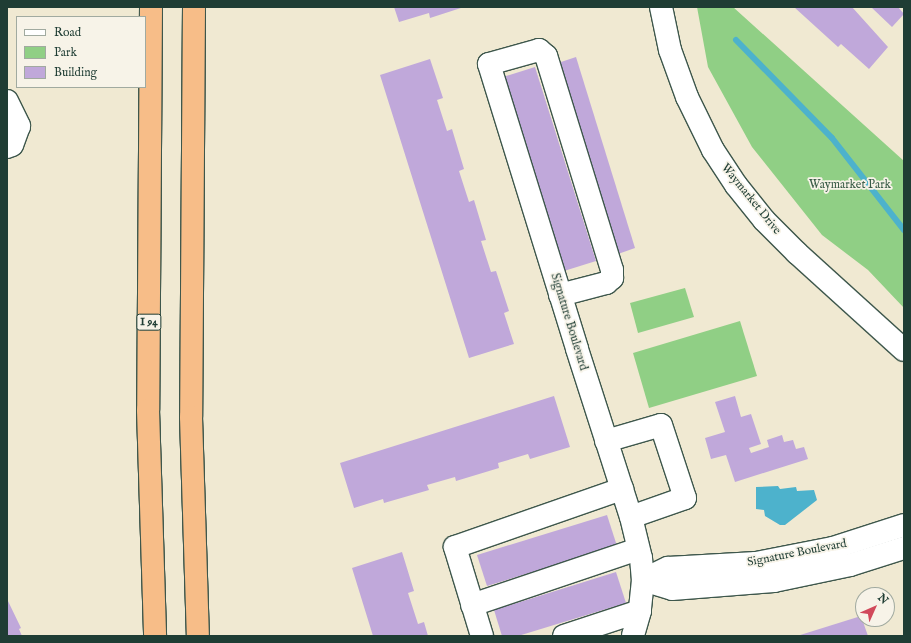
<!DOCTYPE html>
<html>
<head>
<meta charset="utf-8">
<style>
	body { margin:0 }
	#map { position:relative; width:911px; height:643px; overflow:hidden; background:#f0e9d2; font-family:"IM FELL English",serif }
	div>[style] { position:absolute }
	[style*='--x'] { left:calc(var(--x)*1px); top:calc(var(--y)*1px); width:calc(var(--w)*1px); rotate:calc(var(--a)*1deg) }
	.green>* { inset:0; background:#90cf85 }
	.water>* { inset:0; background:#4db2cc }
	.stream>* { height:6px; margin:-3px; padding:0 3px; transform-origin:3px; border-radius:3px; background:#4db2cc }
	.building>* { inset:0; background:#c0a8da }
	.roads { filter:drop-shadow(1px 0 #3e574c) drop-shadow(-1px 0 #3e574c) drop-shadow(0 1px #3e574c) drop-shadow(0 -1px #3e574c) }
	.minor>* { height:22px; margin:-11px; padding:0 11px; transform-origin:11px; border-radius:11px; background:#fff }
	.highway>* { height:22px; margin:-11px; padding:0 11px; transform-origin:11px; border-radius:11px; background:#f7bd88 }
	span { translate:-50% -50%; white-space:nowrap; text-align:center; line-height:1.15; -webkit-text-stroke:3.5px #f7f3e8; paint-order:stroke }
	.shield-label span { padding:1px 3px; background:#f7f3e8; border:1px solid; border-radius:3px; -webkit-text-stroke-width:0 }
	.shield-label { font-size:11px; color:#1f3d34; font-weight:700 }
	.park-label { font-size:12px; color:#365a44 }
	.street-label { font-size:12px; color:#1f3d34 }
	.frame { position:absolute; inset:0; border:8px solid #1f3d34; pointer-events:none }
	.legend { position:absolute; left:16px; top:16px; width:130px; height:72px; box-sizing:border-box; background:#f7f3e8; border:1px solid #a1aaa0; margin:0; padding:5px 7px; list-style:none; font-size:12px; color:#1f3d34 }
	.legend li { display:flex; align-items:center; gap:8px; height:20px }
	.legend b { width:20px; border:1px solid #a1aaa0 }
	.north { position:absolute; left:855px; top:587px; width:40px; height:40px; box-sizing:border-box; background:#f7f3e8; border:1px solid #a1aaa0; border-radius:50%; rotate:45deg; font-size:11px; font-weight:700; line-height:16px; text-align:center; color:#1f3d34 }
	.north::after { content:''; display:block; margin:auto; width:14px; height:18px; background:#d1495b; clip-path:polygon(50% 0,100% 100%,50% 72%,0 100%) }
</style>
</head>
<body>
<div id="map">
	<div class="green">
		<i style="clip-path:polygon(697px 7px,733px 7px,904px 161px,904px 308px,868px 270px,822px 235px,752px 147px,708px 67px)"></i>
		<i style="clip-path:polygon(685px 288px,694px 317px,638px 333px,630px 303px)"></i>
		<i style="clip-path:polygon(740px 321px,757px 376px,649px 408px,633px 353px)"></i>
	</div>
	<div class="water">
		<i style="clip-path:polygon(778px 486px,780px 489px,796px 487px,797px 491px,814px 490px,817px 500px,785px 525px,780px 525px,765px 516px,764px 510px,756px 509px,756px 487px)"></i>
	</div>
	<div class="stream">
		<i style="--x:736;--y:40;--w:137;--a:45.6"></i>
		<i style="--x:832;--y:138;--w:117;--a:52"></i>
	</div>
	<div class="building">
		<i style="clip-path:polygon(394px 7px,464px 7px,430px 18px,429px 13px,399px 22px)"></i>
		<i style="clip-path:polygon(794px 7px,852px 7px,888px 47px,869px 69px,841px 44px,838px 47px)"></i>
		<i style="clip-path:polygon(871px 7px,898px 7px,904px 14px,892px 27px)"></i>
		<i style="clip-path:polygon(576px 57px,635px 248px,618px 254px,558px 63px)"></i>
		<i style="clip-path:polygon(430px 59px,443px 98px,437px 100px,447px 131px,452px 129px,464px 169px,459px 171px,469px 202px,474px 200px,486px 240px,481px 241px,491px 272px,496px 271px,509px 311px,504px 313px,514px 344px,469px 358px,380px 75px)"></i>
		<i style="clip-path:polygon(535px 67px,596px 261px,564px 271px,503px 77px)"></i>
		<i style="clip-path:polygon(554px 396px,570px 447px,530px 459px,528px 454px,498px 463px,499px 468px,456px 481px,455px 477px,427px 485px,429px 490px,384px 503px,383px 499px,354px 508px,340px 463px)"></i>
		<i style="clip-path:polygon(735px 396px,741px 417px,751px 414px,761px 444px,749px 448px,751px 453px,769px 447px,767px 440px,782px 435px,784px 442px,793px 440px,796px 449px,804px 447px,808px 459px,735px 482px,726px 455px,711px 459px,705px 438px,725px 432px,715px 402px)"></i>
		<i style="clip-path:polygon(607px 515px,617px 546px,487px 586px,477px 555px)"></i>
		<i style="clip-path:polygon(402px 552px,414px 591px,408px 593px,418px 624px,424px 622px,428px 636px,373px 636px,352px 568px)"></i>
		<i style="clip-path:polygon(616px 572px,626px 603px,518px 636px,502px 636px,494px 610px)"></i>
		<i style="clip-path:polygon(7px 599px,21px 628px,19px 629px,22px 636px,7px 636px)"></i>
		<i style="clip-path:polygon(861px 616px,868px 636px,797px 636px)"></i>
	</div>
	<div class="roads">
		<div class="minor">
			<i style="--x:661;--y:7;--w:44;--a:78.2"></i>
			<i style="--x:670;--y:50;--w:50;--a:70.1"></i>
			<i style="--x:687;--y:97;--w:59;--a:63.9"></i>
			<i style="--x:713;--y:150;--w:42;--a:56.7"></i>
			<i style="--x:736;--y:185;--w:45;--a:51.3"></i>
			<i style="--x:764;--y:220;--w:47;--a:45"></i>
			<i style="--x:797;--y:253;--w:144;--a:42.2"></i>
			<i style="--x:7;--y:101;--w:28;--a:64"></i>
			<i style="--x:19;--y:126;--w:20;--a:110"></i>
			<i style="--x:12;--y:145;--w:5;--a:158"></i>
			<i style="--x:560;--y:295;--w:48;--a:-14.6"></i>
			<i style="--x:606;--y:283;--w:8;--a:-40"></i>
			<i style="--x:612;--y:278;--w:8;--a:-90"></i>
			<i style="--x:612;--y:270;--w:224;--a:-107.1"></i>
			<i style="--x:546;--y:56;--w:9;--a:-139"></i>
			<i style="--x:539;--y:50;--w:52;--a:164.4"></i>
			<i style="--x:489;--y:64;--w:298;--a:72.8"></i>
			<i style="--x:577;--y:349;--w:176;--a:72.2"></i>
			<i style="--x:631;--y:517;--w:42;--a:76.3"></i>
			<i style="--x:641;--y:558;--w:22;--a:85"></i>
			<i style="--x:643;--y:580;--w:31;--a:96"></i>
			<i style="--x:640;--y:611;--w:26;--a:106"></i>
			<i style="--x:606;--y:441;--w:57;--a:-16.2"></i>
			<i style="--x:661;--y:425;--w:77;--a:71.8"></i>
			<i style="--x:685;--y:498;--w:57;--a:160.6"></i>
			<i style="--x:643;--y:580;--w:28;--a:-26"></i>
			<i style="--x:668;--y:568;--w:88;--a:-3.3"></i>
			<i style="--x:756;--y:563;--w:78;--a:-11"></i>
			<i style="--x:833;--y:548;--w:75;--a:-17.9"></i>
			<i style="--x:643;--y:580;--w:30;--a:17"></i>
			<i style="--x:672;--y:589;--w:102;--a:-4.5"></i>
			<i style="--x:774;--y:581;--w:78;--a:-11.9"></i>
			<i style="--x:850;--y:565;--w:57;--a:-17.5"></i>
			<i style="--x:472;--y:605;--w:175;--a:-18.6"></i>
			<i style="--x:482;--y:636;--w:93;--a:-106.9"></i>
			<i style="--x:455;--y:547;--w:177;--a:-19.2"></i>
			<i style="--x:564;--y:636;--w:80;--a:-18.2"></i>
		</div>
		<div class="highway">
			<i style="--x:151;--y:7;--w:403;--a:90.4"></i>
			<i style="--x:148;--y:410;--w:226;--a:88.2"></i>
			<i style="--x:194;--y:7;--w:410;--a:90.4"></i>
			<i style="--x:191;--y:417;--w:219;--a:88.2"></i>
		</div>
	</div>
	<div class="shield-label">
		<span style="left:149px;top:322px">I 94</span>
	</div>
	<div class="park-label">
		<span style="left:850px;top:185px">Waymarket Park</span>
	</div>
	<div class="street-label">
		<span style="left:751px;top:199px;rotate:51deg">Waymarket Drive</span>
		<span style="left:569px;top:322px;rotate:73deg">Signature Boulevard</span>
		<span style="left:797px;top:553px;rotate:-11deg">Signature Boulevard</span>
	</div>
	<div class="frame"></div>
	<ul class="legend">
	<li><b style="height:5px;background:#fff"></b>Road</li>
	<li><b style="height:11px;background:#90cf85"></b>Park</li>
	<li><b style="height:11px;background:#c0a8da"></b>Building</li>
	</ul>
	<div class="north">N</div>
</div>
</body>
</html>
